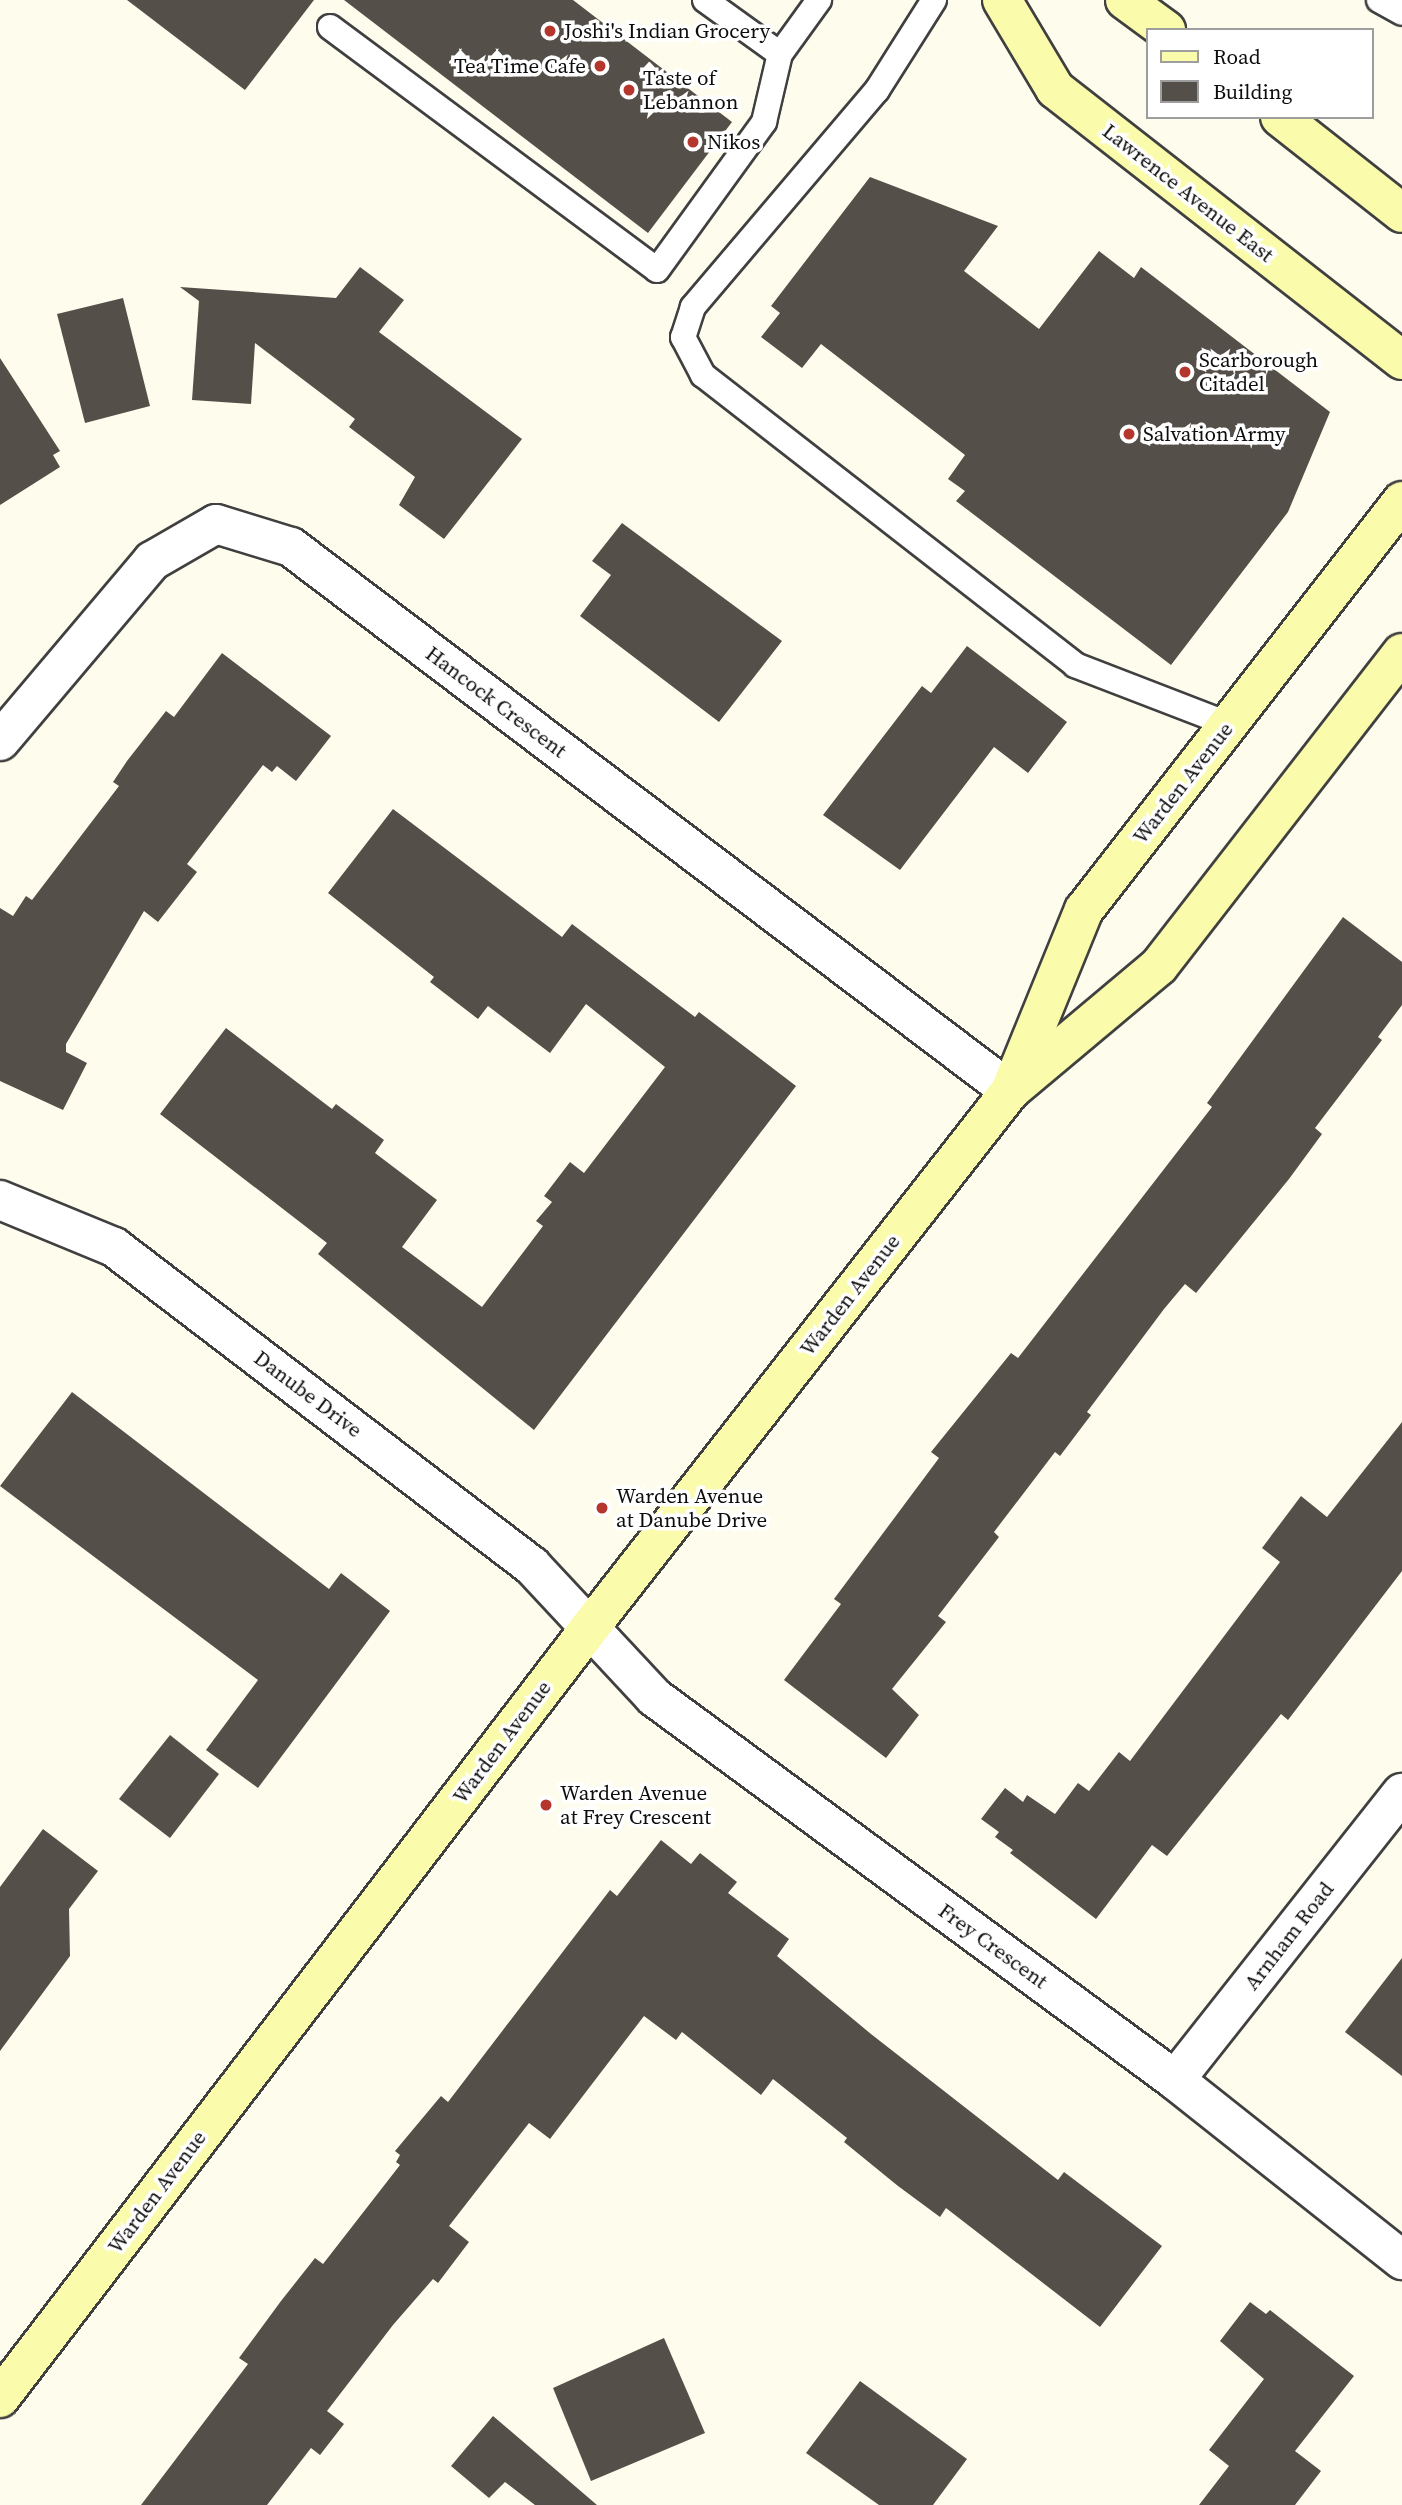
<!DOCTYPE html>
<html>
<head>
<meta charset="utf-8">
<style>
	body { margin:0 }
	#map { position:relative; width:1402px; height:2505px; overflow:hidden; background:#fefded; font-family:"Source Serif 4",serif }
	div>[style] { position:absolute }
	[style*='--x'] { left:calc(var(--x)*1px); top:calc(var(--y)*1px); width:calc(var(--w)*1px); rotate:calc(var(--a)*1deg) }
	.building>* { inset:0; background:#554f4a }
	.roads { filter:drop-shadow(2px 0 #404040) drop-shadow(-2px 0 #404040) drop-shadow(0 2px #404040) drop-shadow(0 -2px #404040) }
	.service>* { height:24px; margin:-12px; padding:0 12px; transform-origin:12px; border-radius:12px; background:#fff }
	.minor>* { height:38px; margin:-19px; padding:0 19px; transform-origin:19px; border-radius:19px; background:#fff }
	.secondary>* { height:38px; margin:-19px; padding:0 19px; transform-origin:19px; border-radius:19px; background:#fafbab }
	.dots>* { width:19px; height:19px; translate:-50% -50%; box-sizing:border-box; border:4px solid #fff; border-radius:50% }
	span { translate:-50% -50%; white-space:nowrap; text-align:center; line-height:1.15; -webkit-text-stroke:7px #fff; paint-order:stroke }
	.poi-label { font-size:21px; color:#0d0d0d }
	.left { translate:0 -50%; text-align:left }
	.right { translate:-100% -50%; text-align:right }
	.street-label { font-size:21px; color:#0d0d0d }
	.legend { position:absolute; left:1146px; top:28px; width:228px; height:91px; box-sizing:border-box; background:#fff; border:2px solid #9e9e9e; margin:0; padding:9px 12px; list-style:none; font-size:21px; color:#0d0d0d }
	.legend li { display:flex; align-items:center; gap:14px; height:35px }
	.legend b { width:35px; border:2px solid #9e9e9e }
</style>
</head>
<body>
<div id="map">
	<div class="building">
		<i style="clip-path:polygon(127px 0,314px 0,245px 90px)"></i>
		<i style="clip-path:polygon(344px 0,573px 0,732px 122px,648px 233px)"></i>
		<i style="clip-path:polygon(870px 177px,998px 226px,964px 271px,1039px 329px,1099px 251px,1134px 278px,1141px 267px,1330px 412px,1288px 512px,1171px 665px,956px 501px,965px 491px,948px 479px,965px 455px,821px 344px,802px 368px,761px 337px,780px 313px,771px 306px)"></i>
		<i style="clip-path:polygon(360px 267px,404px 300px,379px 332px,522px 439px,444px 539px,399px 505px,415px 477px,349px 427px,355px 419px,255px 343px,251px 404px,192px 400px,199px 301px,180px 287px,336px 298px)"></i>
		<i style="clip-path:polygon(123px 298px,150px 406px,85px 423px,57px 314px)"></i>
		<i style="clip-path:polygon(0 358px,60px 451px,53px 455px,60px 467px,0 505px)"></i>
		<i style="clip-path:polygon(622px 523px,782px 641px,719px 722px,580px 616px,611px 575px,592px 561px)"></i>
		<i style="clip-path:polygon(967px 646px,1067px 722px,1028px 773px,994px 747px,900px 870px,823px 815px,922px 686px,931px 693px)"></i>
		<i style="clip-path:polygon(222px 653px,331px 736px,296px 781px,277px 766px,272px 772px,263px 765px,187px 864px,197px 872px,158px 922px,144px 911px,66px 1044px,66px 1052px,87px 1063px,63px 1110px,0 1081px,0 908px,13px 916px,26px 896px,32px 900px,119px 786px,113px 782px,127px 761px,166px 711px,174px 717px)"></i>
		<i style="clip-path:polygon(393px 809px,562px 937px,572px 924px,695px 1017px,699px 1012px,796px 1086px,534px 1430px,318px 1254px,327px 1243px,160px 1114px,226px 1028px,332px 1109px,336px 1104px,384px 1140px,375px 1153px,437px 1200px,402px 1247px,482px 1307px,543px 1226px,536px 1221px,552px 1202px,544px 1196px,570px 1162px,584px 1173px,665px 1067px,586px 1004px,550px 1053px,488px 1006px,478px 1019px,430px 982px,434px 977px,328px 893px)"></i>
		<i style="clip-path:polygon(1343px 917px,1402px 962px,1402px 1005px,1378px 1037px,1382px 1040px,1315px 1128px,1322px 1134px,1289px 1179px,1196px 1293px,1185px 1284px,1164px 1309px,1087px 1412px,1091px 1415px,1060px 1456px,1055px 1452px,994px 1532px,999px 1537px,938px 1616px,946px 1622px,892px 1689px,919px 1715px,886px 1758px,784px 1680px,841px 1604px,834px 1599px,939px 1458px,931px 1452px,1011px 1353px,1018px 1358px,1212px 1107px,1207px 1103px)"></i>
		<i style="clip-path:polygon(72px 1392px,329px 1589px,341px 1573px,390px 1611px,258px 1788px,206px 1750px,258px 1680px,0 1486px)"></i>
		<i style="clip-path:polygon(1402px 1422px,1402px 1571px,1288px 1720px,1281px 1714px,1167px 1856px,1152px 1845px,1096px 1919px,1010px 1853px,1013px 1850px,995px 1837px,999px 1832px,981px 1819px,1005px 1788px,1023px 1802px,1027px 1795px,1055px 1814px,1078px 1783px,1089px 1791px,1119px 1752px,1130px 1761px,1280px 1562px,1262px 1548px,1301px 1496px,1327px 1517px)"></i>
		<i style="clip-path:polygon(170px 1735px,219px 1774px,170px 1838px,119px 1799px)"></i>
		<i style="clip-path:polygon(43px 1829px,98px 1871px,69px 1909px,70px 1956px,0 2051px,0 1887px)"></i>
		<i style="clip-path:polygon(661px 1840px,691px 1864px,700px 1853px,737px 1882px,728px 1893px,789px 1939px,777px 1956px,871px 2034px,1058px 2180px,1064px 2172px,1162px 2246px,1100px 2327px,946px 2208px,940px 2217px,898px 2186px,844px 2142px,847px 2138px,773px 2079px,761px 2095px,682px 2032px,676px 2040px,644px 2016px,550px 2139px,529px 2123px,449px 2226px,469px 2242px,438px 2283px,433px 2279px,393px 2325px,327px 2411px,344px 2424px,320px 2455px,311px 2448px,267px 2505px,141px 2505px,248px 2364px,239px 2358px,281px 2301px,315px 2258px,323px 2264px,400px 2165px,396px 2162px,400px 2155px,395px 2151px,441px 2096px,448px 2102px,610px 1890px,617px 1896px)"></i>
		<i style="clip-path:polygon(1402px 1958px,1402px 2076px,1345px 2032px)"></i>
		<i style="clip-path:polygon(1250px 2302px,1266px 2314px,1270px 2310px,1354px 2376px,1295px 2451px,1321px 2471px,1295px 2505px,1199px 2505px,1229px 2466px,1209px 2450px,1264px 2379px,1220px 2341px)"></i>
		<i style="clip-path:polygon(664px 2338px,705px 2433px,591px 2481px,553px 2388px)"></i>
		<i style="clip-path:polygon(860px 2381px,967px 2459px,933px 2505px,879px 2505px,806px 2453px)"></i>
		<i style="clip-path:polygon(493px 2416px,597px 2505px,535px 2505px,505px 2482px,489px 2498px,451px 2466px)"></i>
	</div>
	<div class="roads">
		<div class="service">
			<i style="--x:705;--y:0;--w:92;--a:35.8"></i>
			<i style="--x:780;--y:54;--w:67;--a:-54.2"></i>
			<i style="--x:934;--y:0;--w:107;--a:122.3"></i>
			<i style="--x:877;--y:90;--w:285;--a:130.3"></i>
			<i style="--x:693;--y:307;--w:32;--a:108"></i>
			<i style="--x:683;--y:337;--w:43;--a:62.2"></i>
			<i style="--x:703;--y:375;--w:472;--a:37.9"></i>
			<i style="--x:1075;--y:665;--w:164;--a:21.1"></i>
			<i style="--x:1379;--y:0;--w:26;--a:29"></i>
			<i style="--x:330;--y:27;--w:407;--a:36.6"></i>
			<i style="--x:657;--y:270;--w:183;--a:-54.1"></i>
			<i style="--x:764;--y:122;--w:70;--a:-76.8"></i>
		</div>
		<div class="minor">
			<i style="--x:0;--y:741;--w:236;--a:-49.8"></i>
			<i style="--x:152;--y:561;--w:74;--a:-30"></i>
			<i style="--x:216;--y:524;--w:78;--a:17"></i>
			<i style="--x:291;--y:547;--w:902;--a:37.11"></i>
			<i style="--x:0;--y:1200;--w:123;--a:22.4"></i>
			<i style="--x:114;--y:1247;--w:526;--a:37.35"></i>
			<i style="--x:532;--y:1566;--w:179;--a:47"></i>
			<i style="--x:654;--y:1697;--w:647;--a:36.32"></i>
			<i style="--x:1175;--y:2080;--w:290;--a:38.4"></i>
			<i style="--x:1175;--y:2080;--w:366;--a:-51.7"></i>
		</div>
		<div class="secondary">
			<i style="--x:1002;--y:0;--w:104;--a:59.2"></i>
			<i style="--x:1055;--y:89;--w:440;--a:38"></i>
			<i style="--x:1125;--y:0;--w:51;--a:36.2"></i>
			<i style="--x:1280;--y:117;--w:155;--a:38.2"></i>
			<i style="--x:1012;--y:1086;--w:190;--a:-67.8"></i>
			<i style="--x:1084;--y:910;--w:518;--a:-52.13"></i>
			<i style="--x:0;--y:2398;--w:972;--a:-52.56"></i>
			<i style="--x:591;--y:1626;--w:680;--a:-51.93"></i>
			<i style="--x:1010;--y:1091;--w:194;--a:-40"></i>
			<i style="--x:1159;--y:966;--w:396;--a:-52.2"></i>
		</div>
	</div>
	<div class="dots">
		<i style="left:550px;top:31px;background:#b5362c"></i>
		<i style="left:600px;top:66px;background:#b5362c"></i>
		<i style="left:629px;top:90px;background:#b5362c"></i>
		<i style="left:693px;top:142px;background:#b5362c"></i>
		<i style="left:1185px;top:372px;background:#b5362c"></i>
		<i style="left:1129px;top:434px;background:#b5362c"></i>
		<i style="left:602px;top:1508px;background:#b5362c"></i>
		<i style="left:546px;top:1805px;background:#b5362c"></i>
	</div>
	<div class="poi-label">
		<span class="left" style="left:564px;top:31px">Joshi's Indian Grocery</span>
		<span class="right" style="left:586px;top:66px">Tea Time Cafe</span>
		<span class="left" style="left:643px;top:90px">Taste of<br>Lebannon</span>
		<span class="left" style="left:707px;top:142px">Nikos</span>
		<span class="left" style="left:1199px;top:372px">Scarborough<br>Citadel</span>
		<span class="left" style="left:1143px;top:434px">Salvation Army</span>
		<span class="left" style="left:616px;top:1508px">Warden Avenue<br>at Danube Drive</span>
		<span class="left" style="left:560px;top:1805px">Warden Avenue<br>at Frey Crescent</span>
	</div>
	<div class="street-label">
		<span style="left:1188px;top:193px;rotate:38deg">Lawrence Avenue East</span>
		<span style="left:496px;top:702px;rotate:37deg">Hancock Crescent</span>
		<span style="left:1183px;top:783px;rotate:-52deg">Warden Avenue</span>
		<span style="left:850px;top:1295px;rotate:-52deg">Warden Avenue</span>
		<span style="left:308px;top:1394px;rotate:37deg">Danube Drive</span>
		<span style="left:502px;top:1742px;rotate:-53deg">Warden Avenue</span>
		<span style="left:1289px;top:1936px;rotate:-52deg">Arnham Road</span>
		<span style="left:993px;top:1946px;rotate:36deg">Frey Crescent</span>
		<span style="left:157px;top:2192px;rotate:-53deg">Warden Avenue</span>
	</div>
	<ul class="legend">
	<li><b style="height:9px;background:#fafbab"></b>Road</li>
	<li><b style="height:19px;background:#554f4a"></b>Building</li>
	</ul>
</div>
</body>
</html>
